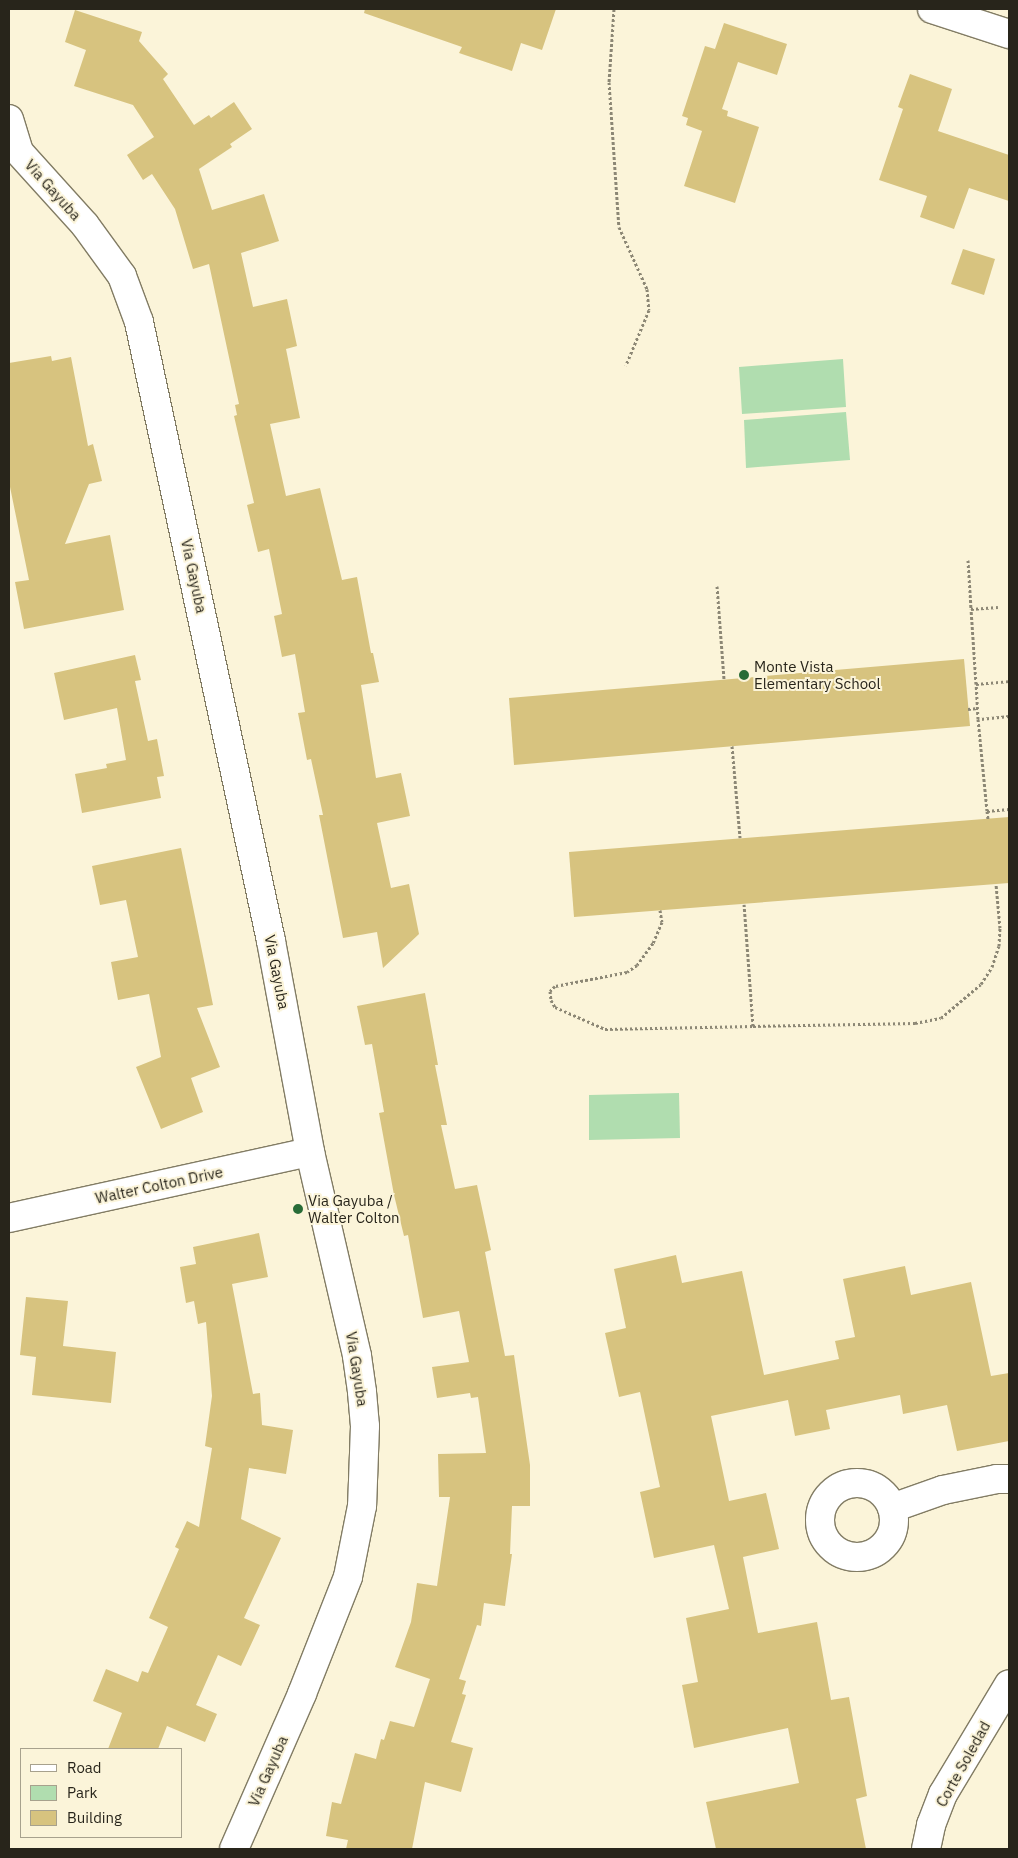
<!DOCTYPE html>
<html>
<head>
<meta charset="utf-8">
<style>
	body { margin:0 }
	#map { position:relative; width:1018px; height:1858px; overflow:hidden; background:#fbf4d9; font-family:"IBM Plex Sans",sans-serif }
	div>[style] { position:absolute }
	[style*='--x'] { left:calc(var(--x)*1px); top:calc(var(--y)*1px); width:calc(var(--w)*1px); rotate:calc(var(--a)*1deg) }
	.green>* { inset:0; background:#b0ddaf }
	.building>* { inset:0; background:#d7c37f }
	.path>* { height:3px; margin-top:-1.5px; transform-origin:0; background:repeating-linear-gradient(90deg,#8c8775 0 2.5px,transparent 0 5px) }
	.roads { filter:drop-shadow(1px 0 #827c64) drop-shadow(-1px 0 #827c64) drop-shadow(0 1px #827c64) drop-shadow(0 -1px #827c64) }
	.street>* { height:28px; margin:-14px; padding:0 14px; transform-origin:14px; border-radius:14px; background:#fff }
	.street>.ring { margin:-14px; padding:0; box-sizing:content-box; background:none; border:28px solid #fff; border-radius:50% }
	.secondary>* { height:28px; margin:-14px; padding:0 14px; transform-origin:14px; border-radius:14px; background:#fff }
	.dots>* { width:14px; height:14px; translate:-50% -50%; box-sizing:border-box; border:2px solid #fbf4d9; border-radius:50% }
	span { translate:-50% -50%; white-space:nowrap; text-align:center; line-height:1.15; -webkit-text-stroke:4px #fbf4d9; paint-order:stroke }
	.street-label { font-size:15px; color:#28251b }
	.poi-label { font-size:15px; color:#28251b }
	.left { translate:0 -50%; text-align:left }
	.frame { position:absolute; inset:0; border:10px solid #28251b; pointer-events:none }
	.legend { position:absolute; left:20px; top:1748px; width:162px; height:90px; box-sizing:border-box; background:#fbf4d9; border:1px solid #a7a18d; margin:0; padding:6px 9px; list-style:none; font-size:15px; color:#28251b }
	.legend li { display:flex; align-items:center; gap:10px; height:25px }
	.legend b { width:25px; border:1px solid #a7a18d }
</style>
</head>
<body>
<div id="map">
	<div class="green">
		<i style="clip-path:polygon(843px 359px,846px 407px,742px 414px,739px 367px)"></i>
		<i style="clip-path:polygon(846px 412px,850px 460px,746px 468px,744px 420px)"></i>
		<i style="clip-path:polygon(679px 1093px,680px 1138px,589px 1140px,589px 1095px)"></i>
	</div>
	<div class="building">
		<i style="clip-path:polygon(365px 9px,556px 9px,542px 50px,521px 43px,512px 71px,459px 53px,462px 47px,364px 13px)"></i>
		<i style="clip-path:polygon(75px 10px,142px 32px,139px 41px,168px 74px,163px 79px,194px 125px,209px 115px,211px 118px,234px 102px,252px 129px,230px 144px,232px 147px,199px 169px,212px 210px,264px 194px,279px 241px,241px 253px,253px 307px,287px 299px,297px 346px,286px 349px,300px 418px,270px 424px,286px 496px,320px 488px,342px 580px,357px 577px,371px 653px,373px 653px,379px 682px,361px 685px,376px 778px,401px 773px,410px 816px,377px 823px,391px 888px,409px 884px,419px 934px,383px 968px,377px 932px,343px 938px,319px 815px,323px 815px,311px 759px,307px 760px,298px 713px,305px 712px,295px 654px,282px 657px,274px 616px,282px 614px,269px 549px,258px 552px,247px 505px,254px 503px,234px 416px,237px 415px,235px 405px,239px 404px,209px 264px,193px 269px,175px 209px,152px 174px,143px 180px,127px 155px,154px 137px,133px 105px,74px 86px,86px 50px,65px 42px)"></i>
		<i style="clip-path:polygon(724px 23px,787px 44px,777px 75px,738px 62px,722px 109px,728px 111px,727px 116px,759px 127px,735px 203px,684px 186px,702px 131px,686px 125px,688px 118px,682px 116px,705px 46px,715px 49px)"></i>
		<i style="clip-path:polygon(910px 74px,952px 89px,938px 131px,1009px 155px,1009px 201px,969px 188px,954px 229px,920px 217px,927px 196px,879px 180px,903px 109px,898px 107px)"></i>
		<i style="clip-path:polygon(963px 249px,995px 259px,984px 295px,951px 284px)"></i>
		<i style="clip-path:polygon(51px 356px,52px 361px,71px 357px,88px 446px,93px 444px,102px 481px,89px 484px,65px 544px,110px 535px,124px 610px,24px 629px,15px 582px,29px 580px,9px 482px,9px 363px)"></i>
		<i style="clip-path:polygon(135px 655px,141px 680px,135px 681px,148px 741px,157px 739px,164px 776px,157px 777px,161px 798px,82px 813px,75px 774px,107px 768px,106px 764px,126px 760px,117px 708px,64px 720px,54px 673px)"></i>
		<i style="clip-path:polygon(964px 659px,970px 726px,514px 765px,509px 698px)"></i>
		<i style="clip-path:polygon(1009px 817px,1009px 883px,574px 917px,569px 852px)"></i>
		<i style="clip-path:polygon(181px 848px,213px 1005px,197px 1008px,220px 1067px,191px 1078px,203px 1112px,161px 1129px,136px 1067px,161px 1057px,149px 994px,118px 1000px,111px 962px,138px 957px,126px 900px,100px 905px,92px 866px)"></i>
		<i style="clip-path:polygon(425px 993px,438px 1065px,435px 1065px,447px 1125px,441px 1125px,455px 1189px,477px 1185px,491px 1250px,485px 1252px,505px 1356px,514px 1355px,530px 1465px,530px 1506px,512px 1506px,510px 1554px,512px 1554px,505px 1606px,484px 1603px,481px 1626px,477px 1625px,459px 1679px,466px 1681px,462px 1694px,466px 1695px,451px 1742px,473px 1748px,461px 1792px,425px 1782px,412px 1849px,346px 1849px,348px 1840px,326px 1836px,332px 1802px,341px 1804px,355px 1753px,376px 1759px,381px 1739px,384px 1740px,390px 1721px,414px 1727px,430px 1679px,395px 1667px,411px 1622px,417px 1583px,437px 1586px,450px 1497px,439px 1497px,438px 1454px,486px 1453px,478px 1397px,471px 1398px,470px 1393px,437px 1398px,432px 1367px,469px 1362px,459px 1311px,423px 1318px,408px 1235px,404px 1236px,394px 1195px,379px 1113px,384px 1112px,372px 1044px,365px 1045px,357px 1006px)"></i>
		<i style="clip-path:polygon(259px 1233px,268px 1277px,232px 1284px,253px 1394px,260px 1393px,262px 1425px,293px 1430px,286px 1474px,249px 1468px,241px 1519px,281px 1538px,244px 1618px,260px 1625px,241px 1666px,218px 1655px,196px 1705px,217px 1714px,205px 1742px,167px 1726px,158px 1749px,108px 1749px,122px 1713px,93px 1701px,106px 1669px,138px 1682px,142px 1671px,148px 1673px,168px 1627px,149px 1618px,179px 1549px,175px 1547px,187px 1521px,199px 1527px,212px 1448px,205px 1446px,212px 1396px,206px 1322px,198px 1324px,194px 1301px,186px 1303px,180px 1267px,196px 1264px,193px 1247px)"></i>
		<i style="clip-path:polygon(676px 1255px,682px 1283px,742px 1271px,764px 1375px,839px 1359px,835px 1341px,855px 1337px,843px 1279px,905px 1266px,911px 1295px,971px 1282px,991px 1376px,1009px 1373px,1009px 1441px,957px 1451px,947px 1405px,903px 1414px,900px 1395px,826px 1410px,830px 1429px,795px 1436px,788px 1400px,711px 1416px,729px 1501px,766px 1493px,779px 1549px,743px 1557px,758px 1633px,817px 1622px,831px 1700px,849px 1697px,867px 1796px,856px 1799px,866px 1849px,716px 1849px,706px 1802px,799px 1783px,788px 1728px,694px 1748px,682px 1685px,698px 1682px,686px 1618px,729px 1609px,714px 1545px,654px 1558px,640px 1492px,660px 1487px,640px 1392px,619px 1397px,605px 1333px,626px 1328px,614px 1269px)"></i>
		<i style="clip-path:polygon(26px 1297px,68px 1301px,63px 1346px,116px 1352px,111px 1403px,32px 1395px,36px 1357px,20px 1355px)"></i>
	</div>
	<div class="path">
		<i style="--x:614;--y:9;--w:73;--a:93.9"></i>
		<i style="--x:609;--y:82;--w:145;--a:86.1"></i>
		<i style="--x:619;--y:227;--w:68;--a:65.7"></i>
		<i style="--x:647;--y:289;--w:21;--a:85"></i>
		<i style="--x:649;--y:310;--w:60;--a:112.7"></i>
		<i style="--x:968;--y:560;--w:49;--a:86.5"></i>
		<i style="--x:717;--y:586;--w:94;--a:85.7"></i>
		<i style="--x:976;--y:684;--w:75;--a:-93.8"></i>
		<i style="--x:971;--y:609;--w:27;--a:-4"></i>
		<i style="--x:968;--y:709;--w:10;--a:-6"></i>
		<i style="--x:1009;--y:716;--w:31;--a:174"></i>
		<i style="--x:978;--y:719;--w:92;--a:84.4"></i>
		<i style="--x:987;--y:811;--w:22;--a:-5"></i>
		<i style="--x:978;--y:719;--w:35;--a:-93"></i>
		<i style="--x:976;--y:684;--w:33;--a:-5"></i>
		<i style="--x:732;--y:746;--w:92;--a:85"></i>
		<i style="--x:987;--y:811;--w:8;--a:83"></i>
		<i style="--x:660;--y:910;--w:12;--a:81"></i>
		<i style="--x:662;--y:922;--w:23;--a:113"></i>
		<i style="--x:653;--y:943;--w:27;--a:126"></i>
		<i style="--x:637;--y:965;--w:12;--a:145"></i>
		<i style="--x:627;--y:972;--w:73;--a:169"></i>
		<i style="--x:555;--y:986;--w:7;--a:135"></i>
		<i style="--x:550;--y:991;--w:9;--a:84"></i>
		<i style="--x:551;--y:1000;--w:8;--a:60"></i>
		<i style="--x:555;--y:1007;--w:55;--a:23.7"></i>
		<i style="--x:605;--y:1029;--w:148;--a:-1.2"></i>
		<i style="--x:753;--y:1026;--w:122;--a:-94.2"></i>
		<i style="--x:753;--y:1026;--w:162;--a:-1.1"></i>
		<i style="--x:915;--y:1023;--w:26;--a:-11"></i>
		<i style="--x:941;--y:1018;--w:52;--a:-40.4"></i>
		<i style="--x:981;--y:984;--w:20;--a:-57"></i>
		<i style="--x:992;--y:967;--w:22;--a:-72"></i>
		<i style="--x:999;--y:946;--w:18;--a:-87"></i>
		<i style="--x:1000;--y:928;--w:44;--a:-95.2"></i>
	</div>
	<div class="roads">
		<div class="street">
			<i style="--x:9;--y:119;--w:34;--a:73"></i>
			<i style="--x:19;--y:152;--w:98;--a:47.9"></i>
			<i style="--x:85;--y:225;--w:63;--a:54"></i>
			<i style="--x:122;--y:276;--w:49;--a:69.7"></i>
			<i style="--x:139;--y:322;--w:633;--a:77.96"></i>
			<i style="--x:271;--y:941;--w:215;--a:79.5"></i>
			<i style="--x:310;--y:1152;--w:209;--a:77"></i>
			<i style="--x:357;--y:1356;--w:36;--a:82"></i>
			<i style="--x:362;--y:1392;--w:34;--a:85"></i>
			<i style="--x:365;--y:1426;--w:80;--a:92.1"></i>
			<i style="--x:362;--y:1506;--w:72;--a:101.2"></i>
			<i style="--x:348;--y:1577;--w:126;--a:111.5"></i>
			<i style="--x:302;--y:1694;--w:169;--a:113.7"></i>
			<i style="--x:9;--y:1218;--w:308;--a:-12.4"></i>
			<i class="ring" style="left:820px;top:1483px;width:46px;height:46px"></i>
			<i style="--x:892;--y:1508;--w:54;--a:-19.4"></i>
			<i style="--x:943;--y:1490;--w:55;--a:-11.5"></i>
			<i style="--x:997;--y:1479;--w:12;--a:0"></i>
			<i style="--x:926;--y:1849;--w:25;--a:-78"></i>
			<i style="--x:931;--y:1825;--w:33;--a:-69"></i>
			<i style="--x:943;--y:1794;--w:128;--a:-59"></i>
		</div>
		<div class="secondary">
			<i style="--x:932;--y:9;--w:81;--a:18"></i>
		</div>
	</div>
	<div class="dots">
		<i style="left:744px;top:675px;background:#286c37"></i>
		<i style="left:298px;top:1209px;background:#286c37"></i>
	</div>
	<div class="street-label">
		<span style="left:53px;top:190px;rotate:48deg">Via Gayuba</span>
		<span style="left:194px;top:576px;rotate:78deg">Via Gayuba</span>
		<span style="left:277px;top:972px;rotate:79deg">Via Gayuba</span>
		<span style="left:159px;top:1185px;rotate:-12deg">Walter Colton Drive</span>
		<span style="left:357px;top:1369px;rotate:81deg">Via Gayuba</span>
		<span style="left:963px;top:1764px;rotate:-61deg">Corte Soledad</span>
		<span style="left:268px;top:1771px;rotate:-66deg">Via Gayuba</span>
	</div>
	<div class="poi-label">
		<span class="left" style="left:754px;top:675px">Monte Vista<br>Elementary School</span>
		<span class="left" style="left:308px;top:1209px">Via Gayuba /<br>Walter Colton</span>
	</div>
	<div class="frame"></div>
	<ul class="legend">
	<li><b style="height:6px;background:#fff"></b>Road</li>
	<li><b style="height:14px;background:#b0ddaf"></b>Park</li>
	<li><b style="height:14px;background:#d7c37f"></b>Building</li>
	</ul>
</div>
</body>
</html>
